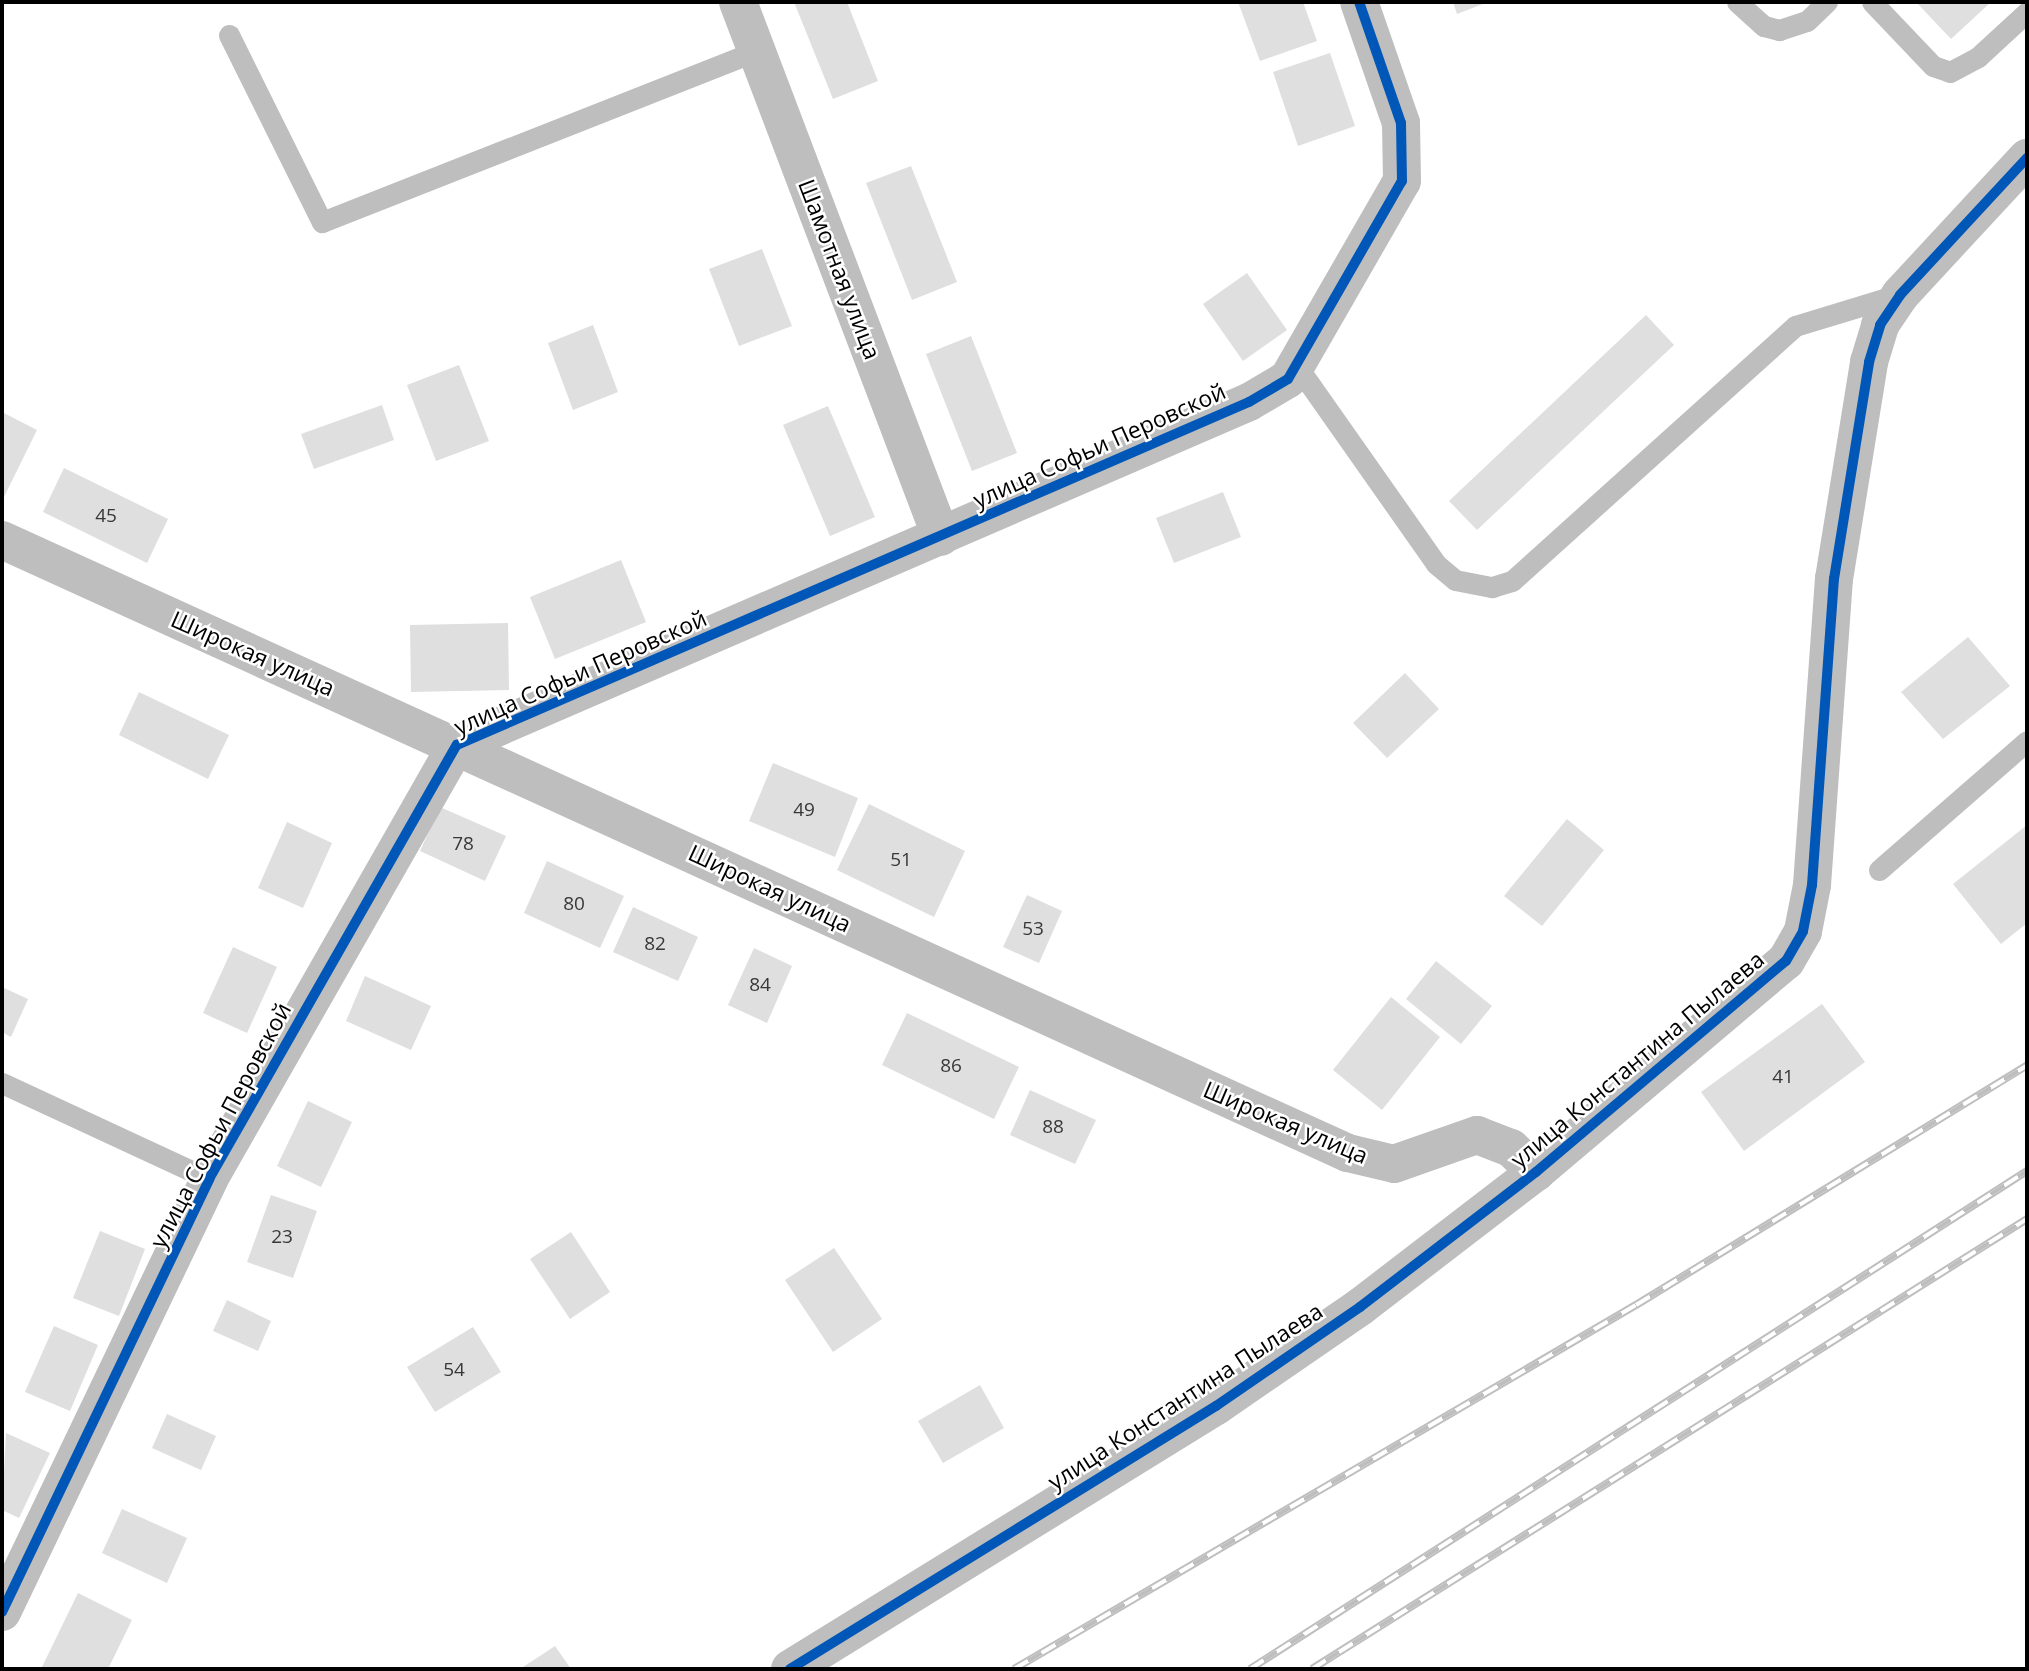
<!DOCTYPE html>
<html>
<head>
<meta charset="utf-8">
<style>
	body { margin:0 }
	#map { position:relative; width:2029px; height:1671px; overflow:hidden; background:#fff; font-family:"Open Sans",sans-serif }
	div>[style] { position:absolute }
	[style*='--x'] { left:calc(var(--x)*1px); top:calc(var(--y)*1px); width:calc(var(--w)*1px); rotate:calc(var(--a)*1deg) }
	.building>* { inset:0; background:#dfdfdf }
	.service>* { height:21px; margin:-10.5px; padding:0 10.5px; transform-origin:10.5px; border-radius:10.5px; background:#bebebe }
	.minor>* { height:38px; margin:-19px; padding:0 19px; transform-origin:19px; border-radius:19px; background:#bebebe }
	.rail>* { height:8px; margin-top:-4px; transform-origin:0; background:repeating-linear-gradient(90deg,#fff 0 16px,#bebebe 0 32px); box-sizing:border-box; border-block:2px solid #bebebe }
	.cycleway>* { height:10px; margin:-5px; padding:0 5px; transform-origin:5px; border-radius:5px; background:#0057b8 }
	span { translate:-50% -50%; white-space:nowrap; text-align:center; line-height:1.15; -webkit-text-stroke:5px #fff; paint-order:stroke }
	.number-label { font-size:19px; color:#383838 }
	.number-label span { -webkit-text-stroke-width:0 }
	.street-label { font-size:23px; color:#000 }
	.frame { position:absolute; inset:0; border:4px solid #000; pointer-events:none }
</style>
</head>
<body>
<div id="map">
	<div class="building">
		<i style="clip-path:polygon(794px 2px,847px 2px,878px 81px,833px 99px)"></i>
		<i style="clip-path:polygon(1238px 2px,1303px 2px,1317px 41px,1260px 61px)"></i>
		<i style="clip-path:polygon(1453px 2px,1488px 2px,1457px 14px)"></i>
		<i style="clip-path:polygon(1916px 2px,1991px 2px,1951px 39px)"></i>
		<i style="clip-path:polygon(1330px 53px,1355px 126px,1298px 146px,1273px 72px)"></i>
		<i style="clip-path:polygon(911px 166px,957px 282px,912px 300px,866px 183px)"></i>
		<i style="clip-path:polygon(762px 249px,792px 326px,739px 346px,709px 269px)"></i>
		<i style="clip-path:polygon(1247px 273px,1287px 330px,1243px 361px,1203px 304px)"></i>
		<i style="clip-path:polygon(1646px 315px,1674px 345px,1477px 530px,1449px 501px)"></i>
		<i style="clip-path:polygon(593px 325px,618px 392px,573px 410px,548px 343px)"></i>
		<i style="clip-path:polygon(971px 336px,1017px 453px,972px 471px,926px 354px)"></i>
		<i style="clip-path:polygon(459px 365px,489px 441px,436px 461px,407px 385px)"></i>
		<i style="clip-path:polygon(382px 405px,394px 440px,314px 469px,301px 434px)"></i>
		<i style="clip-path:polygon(828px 406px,875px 517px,830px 536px,783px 425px)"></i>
		<i style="clip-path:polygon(2px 412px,37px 430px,2px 501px)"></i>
		<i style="clip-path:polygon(64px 468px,168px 519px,147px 563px,43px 512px)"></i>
		<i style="clip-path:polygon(1223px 492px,1241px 537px,1174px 563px,1156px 518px)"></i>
		<i style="clip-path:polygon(621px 560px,646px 622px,555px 659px,530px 597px)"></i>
		<i style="clip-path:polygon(508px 623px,509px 690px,411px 692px,410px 625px)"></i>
		<i style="clip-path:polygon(1968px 637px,2010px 686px,1943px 739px,1901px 692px)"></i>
		<i style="clip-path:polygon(1405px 673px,1439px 709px,1387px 758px,1353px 723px)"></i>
		<i style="clip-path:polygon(139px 692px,229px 735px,208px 779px,119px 735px)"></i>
		<i style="clip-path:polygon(773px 763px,858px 798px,835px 857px,749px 821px)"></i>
		<i style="clip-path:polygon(869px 804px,965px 851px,934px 917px,837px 870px)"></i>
		<i style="clip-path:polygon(440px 807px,506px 836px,485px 881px,420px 851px)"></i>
		<i style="clip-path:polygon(1567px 819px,1604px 850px,1542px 926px,1504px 896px)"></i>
		<i style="clip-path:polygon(287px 822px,332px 843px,303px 908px,258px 888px)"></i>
		<i style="clip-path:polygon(2027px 825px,2027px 923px,2001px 944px,1953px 884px)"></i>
		<i style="clip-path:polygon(547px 861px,624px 896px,600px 948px,524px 913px)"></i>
		<i style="clip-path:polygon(1027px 895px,1062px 911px,1039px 963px,1003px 947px)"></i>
		<i style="clip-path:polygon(633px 907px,698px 937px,678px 981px,613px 952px)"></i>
		<i style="clip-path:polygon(233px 947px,277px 967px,247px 1033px,203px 1013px)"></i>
		<i style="clip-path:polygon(754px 948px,792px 966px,767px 1023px,728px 1005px)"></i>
		<i style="clip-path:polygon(1436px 961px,1492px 1006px,1461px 1044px,1406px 999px)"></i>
		<i style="clip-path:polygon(365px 976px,431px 1006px,411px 1050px,346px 1021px)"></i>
		<i style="clip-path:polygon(2px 987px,28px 999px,11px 1037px,2px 1032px)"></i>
		<i style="clip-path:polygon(1391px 997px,1440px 1037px,1382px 1110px,1333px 1070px)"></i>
		<i style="clip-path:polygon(1822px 1004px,1865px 1062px,1744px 1151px,1701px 1092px)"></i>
		<i style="clip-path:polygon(907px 1013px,1019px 1067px,994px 1119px,882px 1065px)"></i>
		<i style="clip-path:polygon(1030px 1090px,1096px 1120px,1075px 1164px,1010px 1135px)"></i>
		<i style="clip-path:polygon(308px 1101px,352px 1122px,321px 1187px,277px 1166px)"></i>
		<i style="clip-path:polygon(271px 1195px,317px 1211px,293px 1278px,247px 1262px)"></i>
		<i style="clip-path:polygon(100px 1231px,145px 1249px,119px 1316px,73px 1298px)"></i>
		<i style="clip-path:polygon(571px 1232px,610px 1292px,570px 1319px,530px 1259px)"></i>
		<i style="clip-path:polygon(834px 1248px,882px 1319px,833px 1352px,785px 1280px)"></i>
		<i style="clip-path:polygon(227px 1300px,271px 1321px,258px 1351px,213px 1331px)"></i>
		<i style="clip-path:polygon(54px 1326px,98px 1345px,70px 1411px,25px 1392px)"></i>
		<i style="clip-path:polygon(473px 1327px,501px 1372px,435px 1412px,407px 1367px)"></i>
		<i style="clip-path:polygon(980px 1385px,1004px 1428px,943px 1463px,918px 1421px)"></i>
		<i style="clip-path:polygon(167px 1414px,216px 1436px,201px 1470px,152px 1448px)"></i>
		<i style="clip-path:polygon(6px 1433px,50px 1453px,19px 1518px,2px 1510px)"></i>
		<i style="clip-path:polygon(122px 1509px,187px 1538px,167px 1583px,102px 1553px)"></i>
		<i style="clip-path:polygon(78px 1593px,132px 1620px,108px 1669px,41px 1669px)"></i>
		<i style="clip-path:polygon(555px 1646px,571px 1669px,520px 1669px)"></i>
	</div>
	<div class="service">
		<i style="--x:1737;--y:2;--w:36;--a:42"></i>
		<i style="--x:1764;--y:26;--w:16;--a:15"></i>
		<i style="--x:1779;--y:30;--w:29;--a:-18"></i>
		<i style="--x:1807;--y:21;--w:28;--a:-44"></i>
		<i style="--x:1872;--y:2;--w:88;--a:46.4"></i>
		<i style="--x:1933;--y:66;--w:18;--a:19"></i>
		<i style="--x:1950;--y:72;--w:32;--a:-28"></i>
		<i style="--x:1978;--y:57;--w:67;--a:-42.6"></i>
		<i style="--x:229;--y:35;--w:209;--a:63.6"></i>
		<i style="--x:322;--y:222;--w:467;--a:-21.5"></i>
		<i style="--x:1297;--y:366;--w:242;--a:54.9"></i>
		<i style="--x:1436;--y:564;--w:25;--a:40"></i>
		<i style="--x:1455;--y:580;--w:38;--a:11"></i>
		<i style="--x:1492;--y:587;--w:21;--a:-17"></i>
		<i style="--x:1512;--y:581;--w:381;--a:-42"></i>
		<i style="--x:1795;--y:326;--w:107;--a:-16.9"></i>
		<i style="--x:1879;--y:870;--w:196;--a:-41.1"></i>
		<i style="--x:2;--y:1083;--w:228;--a:24.9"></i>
	</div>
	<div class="minor">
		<i style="--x:738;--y:2;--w:572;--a:69.22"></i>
		<i style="--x:2;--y:540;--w:1479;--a:24.49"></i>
		<i style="--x:1348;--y:1153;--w:47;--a:13.4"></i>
		<i style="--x:1394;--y:1164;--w:88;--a:-19.3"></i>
		<i style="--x:1477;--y:1135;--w:36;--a:21"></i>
		<i style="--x:1511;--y:1148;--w:35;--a:44"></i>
		<i style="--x:2;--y:1612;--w:480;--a:-64.4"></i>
		<i style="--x:209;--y:1179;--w:500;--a:-60.3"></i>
		<i style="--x:457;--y:745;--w:863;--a:-23.42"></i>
		<i style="--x:1249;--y:402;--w:45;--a:-30.5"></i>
		<i style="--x:1288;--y:379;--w:228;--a:-60.1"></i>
		<i style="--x:1402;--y:181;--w:58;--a:-91"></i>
		<i style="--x:1401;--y:123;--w:128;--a:-109.1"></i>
		<i style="--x:790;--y:1669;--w:501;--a:-31.69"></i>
		<i style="--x:1216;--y:1406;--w:175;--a:-34.5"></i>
		<i style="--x:1360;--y:1307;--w:222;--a:-37.5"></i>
		<i style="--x:1536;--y:1172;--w:327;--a:-40.2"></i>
		<i style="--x:1786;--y:961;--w:34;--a:-60"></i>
		<i style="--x:1803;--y:931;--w:47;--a:-78.9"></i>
		<i style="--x:1812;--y:885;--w:307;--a:-85.9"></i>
		<i style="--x:1834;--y:579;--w:220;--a:-80.8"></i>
		<i style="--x:1869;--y:362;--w:39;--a:-73"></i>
		<i style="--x:1880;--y:325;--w:36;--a:-56"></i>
		<i style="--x:1900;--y:295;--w:187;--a:-47.2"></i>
	</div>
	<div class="rail">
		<i style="--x:1014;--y:1669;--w:721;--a:-30.34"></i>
		<i style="--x:1636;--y:1305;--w:459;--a:-31.5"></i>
		<i style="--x:1250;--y:1669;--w:923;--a:-32.66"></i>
		<i style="--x:1312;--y:1669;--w:845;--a:-32.19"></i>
	</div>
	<div class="cycleway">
		<i style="--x:2;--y:1612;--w:480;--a:-64.4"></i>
		<i style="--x:209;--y:1179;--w:500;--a:-60.3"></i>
		<i style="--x:457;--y:745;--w:863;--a:-23.42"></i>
		<i style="--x:1249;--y:402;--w:45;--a:-30.5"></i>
		<i style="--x:1288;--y:379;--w:228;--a:-60.1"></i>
		<i style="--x:1402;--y:181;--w:58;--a:-91"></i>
		<i style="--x:1401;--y:123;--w:128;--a:-109.1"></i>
		<i style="--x:790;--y:1669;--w:501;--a:-31.69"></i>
		<i style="--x:1216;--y:1406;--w:175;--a:-34.5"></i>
		<i style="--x:1360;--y:1307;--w:222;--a:-37.5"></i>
		<i style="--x:1536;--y:1172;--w:327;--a:-40.2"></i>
		<i style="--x:1786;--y:961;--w:34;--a:-60"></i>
		<i style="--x:1803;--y:931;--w:47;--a:-78.9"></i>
		<i style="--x:1812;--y:885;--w:307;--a:-85.9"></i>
		<i style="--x:1834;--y:579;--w:220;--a:-80.8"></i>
		<i style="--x:1869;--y:362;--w:39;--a:-73"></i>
		<i style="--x:1880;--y:325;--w:36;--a:-56"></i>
		<i style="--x:1900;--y:295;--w:187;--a:-47.2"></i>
	</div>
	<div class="number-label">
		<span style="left:106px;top:516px">45</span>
		<span style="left:804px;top:810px">49</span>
		<span style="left:463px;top:844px">78</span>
		<span style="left:901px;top:860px">51</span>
		<span style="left:574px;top:904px">80</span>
		<span style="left:1033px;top:929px">53</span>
		<span style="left:655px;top:944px">82</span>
		<span style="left:760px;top:985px">84</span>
		<span style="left:951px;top:1066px">86</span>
		<span style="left:1783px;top:1077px">41</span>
		<span style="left:1053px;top:1127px">88</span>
		<span style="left:282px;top:1237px">23</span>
		<span style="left:454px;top:1370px">54</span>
	</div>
	<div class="street-label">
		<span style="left:840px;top:269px;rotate:69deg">Шамотная улица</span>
		<span style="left:1099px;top:445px;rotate:-24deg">улица Софьи Перовской</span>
		<span style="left:253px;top:653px;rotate:24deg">Широкая улица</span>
		<span style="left:580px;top:672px;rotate:-24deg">улица Софьи Перовской</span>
		<span style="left:770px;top:888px;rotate:25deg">Широкая улица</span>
		<span style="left:1637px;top:1059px;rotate:-40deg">улица Константина Пылаева</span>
		<span style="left:1286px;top:1122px;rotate:23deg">Широкая улица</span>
		<span style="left:220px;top:1125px;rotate:-62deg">улица Софьи Перовской</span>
		<span style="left:1185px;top:1396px;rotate:-33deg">улица Константина Пылаева</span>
	</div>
	<div class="frame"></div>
</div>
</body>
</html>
